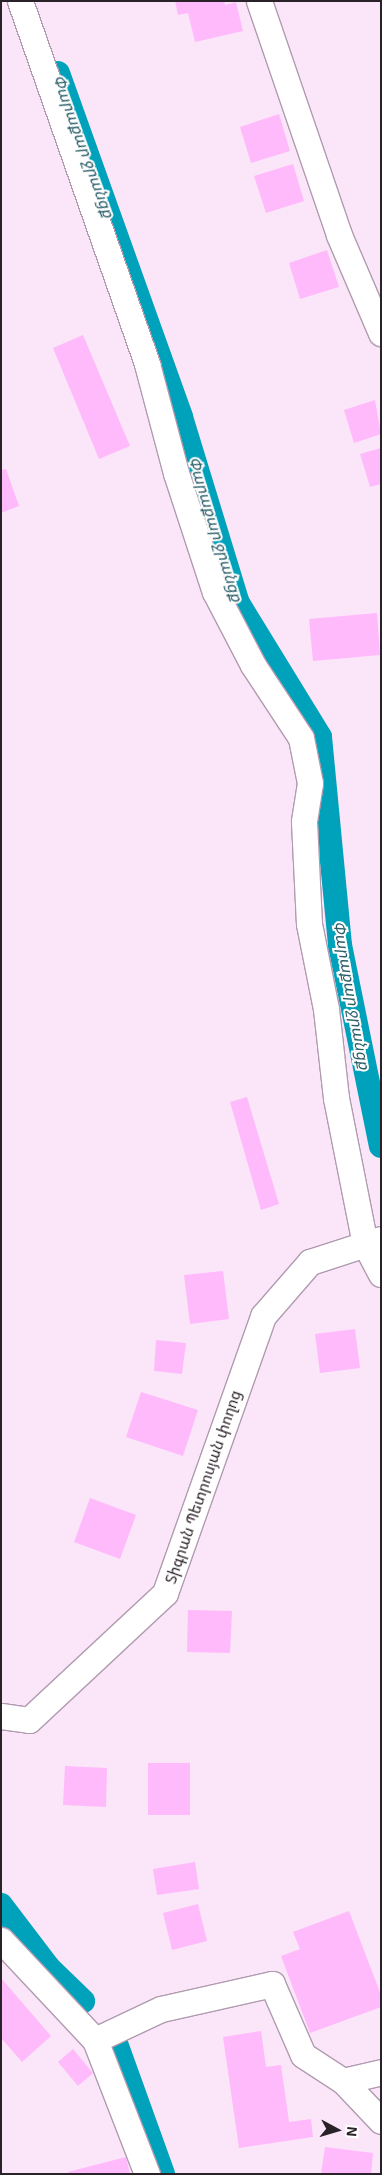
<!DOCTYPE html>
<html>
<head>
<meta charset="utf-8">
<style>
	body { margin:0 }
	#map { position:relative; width:382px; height:2175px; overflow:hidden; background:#fbe5f9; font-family:"Exo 2","Noto Sans Armenian",sans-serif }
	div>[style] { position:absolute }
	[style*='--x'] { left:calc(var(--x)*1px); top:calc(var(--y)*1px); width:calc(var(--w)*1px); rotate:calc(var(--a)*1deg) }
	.canal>* { height:24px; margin:-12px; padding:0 12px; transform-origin:12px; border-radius:12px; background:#00a2bb }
	.building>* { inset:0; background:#ffbafb }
	.roads { filter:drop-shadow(1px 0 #b09baf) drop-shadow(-1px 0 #b09baf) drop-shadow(0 1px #b09baf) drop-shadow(0 -1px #b09baf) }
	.minor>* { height:25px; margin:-12.5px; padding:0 12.5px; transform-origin:12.5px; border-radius:12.5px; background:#fff }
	span { translate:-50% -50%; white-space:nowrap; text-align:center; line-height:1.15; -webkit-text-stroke:4px #fff; paint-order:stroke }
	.street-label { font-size:15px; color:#2a2229 }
	.water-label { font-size:16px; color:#2a5e69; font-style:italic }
	.frame { position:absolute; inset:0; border:2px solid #2a2229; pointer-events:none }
	.north { position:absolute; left:312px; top:2105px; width:50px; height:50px; -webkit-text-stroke:4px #fff; paint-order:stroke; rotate:96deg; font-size:14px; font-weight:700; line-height:20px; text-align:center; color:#2a2229 }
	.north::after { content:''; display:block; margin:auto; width:18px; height:22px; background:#2a2229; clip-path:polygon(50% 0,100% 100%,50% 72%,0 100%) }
</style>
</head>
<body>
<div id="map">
	<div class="canal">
		<i style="--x:58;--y:73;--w:365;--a:70.3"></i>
		<i style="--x:181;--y:417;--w:195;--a:73"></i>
		<i style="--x:238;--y:603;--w:157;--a:58.5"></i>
		<i style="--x:320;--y:737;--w:209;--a:84.5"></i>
		<i style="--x:340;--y:945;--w:205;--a:78.5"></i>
		<i style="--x:1;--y:1905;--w:78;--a:52.8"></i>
		<i style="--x:48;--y:1967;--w:49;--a:44.2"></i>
		<i style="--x:117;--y:2046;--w:136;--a:70.2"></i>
	</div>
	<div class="building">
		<i style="clip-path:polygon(175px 1px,224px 1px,225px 5px,236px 2px,243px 31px,195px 42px,188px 13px,178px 15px)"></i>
		<i style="clip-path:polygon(279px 114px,290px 151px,251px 163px,240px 127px)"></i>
		<i style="clip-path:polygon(293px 164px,304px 201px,266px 213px,254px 176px)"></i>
		<i style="clip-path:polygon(327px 250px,339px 287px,300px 299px,289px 263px)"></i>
		<i style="clip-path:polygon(83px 335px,130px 446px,99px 459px,53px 348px)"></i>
		<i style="clip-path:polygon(375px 400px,381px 434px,354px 443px,344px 410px)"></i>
		<i style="clip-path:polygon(381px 448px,381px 484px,370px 487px,360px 454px)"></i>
		<i style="clip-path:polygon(6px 469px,19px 506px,1px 513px,1px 470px)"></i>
		<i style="clip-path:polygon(377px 613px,380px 655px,313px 661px,309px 619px)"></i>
		<i style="clip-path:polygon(247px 1097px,279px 1204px,261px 1210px,230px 1102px)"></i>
		<i style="clip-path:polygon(223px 1271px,229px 1319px,190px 1324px,184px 1275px)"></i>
		<i style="clip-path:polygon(355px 1329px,360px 1368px,320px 1373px,315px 1334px)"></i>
		<i style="clip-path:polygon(156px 1340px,186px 1343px,182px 1374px,154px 1371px)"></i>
		<i style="clip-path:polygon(141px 1392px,198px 1410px,183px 1456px,126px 1437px)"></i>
		<i style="clip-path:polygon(90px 1498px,136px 1515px,120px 1559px,74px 1542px)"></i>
		<i style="clip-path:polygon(188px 1610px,232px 1611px,230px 1653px,187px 1652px)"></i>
		<i style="clip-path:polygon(148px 1763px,190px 1763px,190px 1815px,148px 1815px)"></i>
		<i style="clip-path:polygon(65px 1766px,107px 1768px,106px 1807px,63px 1805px)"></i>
		<i style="clip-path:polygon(195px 1862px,199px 1889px,157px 1895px,153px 1869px)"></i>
		<i style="clip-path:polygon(198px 1904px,207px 1941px,172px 1950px,163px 1913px)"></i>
		<i style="clip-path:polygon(349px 1911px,381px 1995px,381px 2007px,310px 2033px,281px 1956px,300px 1949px,293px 1932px)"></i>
		<i style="clip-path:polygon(1px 1978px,51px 2036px,22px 2062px,1px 2038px)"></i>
		<i style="clip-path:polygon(261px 2031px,266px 2067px,281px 2065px,289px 2122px,311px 2119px,313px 2137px,239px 2148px,223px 2037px)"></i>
		<i style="clip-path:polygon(73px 2049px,93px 2073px,78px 2086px,58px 2062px)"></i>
		<i style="clip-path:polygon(325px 2147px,373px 2153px,371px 2174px,321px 2174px)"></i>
		<i style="clip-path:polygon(126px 2157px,130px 2174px,68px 2174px,68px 2172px)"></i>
	</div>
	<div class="roads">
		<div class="minor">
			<i style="--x:20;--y:1;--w:385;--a:70.7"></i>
			<i style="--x:147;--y:364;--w:113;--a:75.1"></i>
			<i style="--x:176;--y:473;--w:125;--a:71.9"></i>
			<i style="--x:215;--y:592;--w:82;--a:62.5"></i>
			<i style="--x:253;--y:665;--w:87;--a:56.7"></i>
			<i style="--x:301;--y:738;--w:46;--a:78.7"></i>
			<i style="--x:310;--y:783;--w:39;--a:99"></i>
			<i style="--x:304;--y:822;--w:102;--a:87.2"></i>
			<i style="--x:309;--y:924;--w:87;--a:78.7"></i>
			<i style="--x:326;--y:1009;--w:90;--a:83.6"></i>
			<i style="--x:336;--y:1098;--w:149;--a:78.8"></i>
			<i style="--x:365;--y:1244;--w:34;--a:62"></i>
			<i style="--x:259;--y:1;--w:247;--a:71.1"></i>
			<i style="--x:339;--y:235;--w:107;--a:66.8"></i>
			<i style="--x:1;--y:1716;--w:28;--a:8"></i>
			<i style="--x:29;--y:1720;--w:186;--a:-43"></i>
			<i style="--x:165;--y:1593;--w:294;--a:-70.5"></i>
			<i style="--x:263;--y:1316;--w:72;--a:-49"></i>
			<i style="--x:310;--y:1262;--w:75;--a:-17.9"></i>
			<i style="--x:1;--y:1940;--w:137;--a:46.8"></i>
			<i style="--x:95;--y:2040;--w:144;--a:68.8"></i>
			<i style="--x:95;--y:2040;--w:73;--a:-25.2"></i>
			<i style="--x:161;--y:2009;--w:114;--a:-12.7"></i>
			<i style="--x:272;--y:1984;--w:77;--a:66.4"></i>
			<i style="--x:303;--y:2055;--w:48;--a:33"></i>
			<i style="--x:343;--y:2081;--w:39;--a:-13"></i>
			<i style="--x:343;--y:2081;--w:55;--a:46.5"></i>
		</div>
	</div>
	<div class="street-label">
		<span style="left:203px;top:1487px;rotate:-71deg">Տիգրան Պետրոսյան փողոց</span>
	</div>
	<div class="water-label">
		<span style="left:84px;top:146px;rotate:70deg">Փարաքար ջրանցք</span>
		<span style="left:216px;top:529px;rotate:73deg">Փարաքար ջրանցք</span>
		<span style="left:352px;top:995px;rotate:80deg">Փարաքար ջրանցք</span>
	</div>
	<div class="frame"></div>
	<div class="north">N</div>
</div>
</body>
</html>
